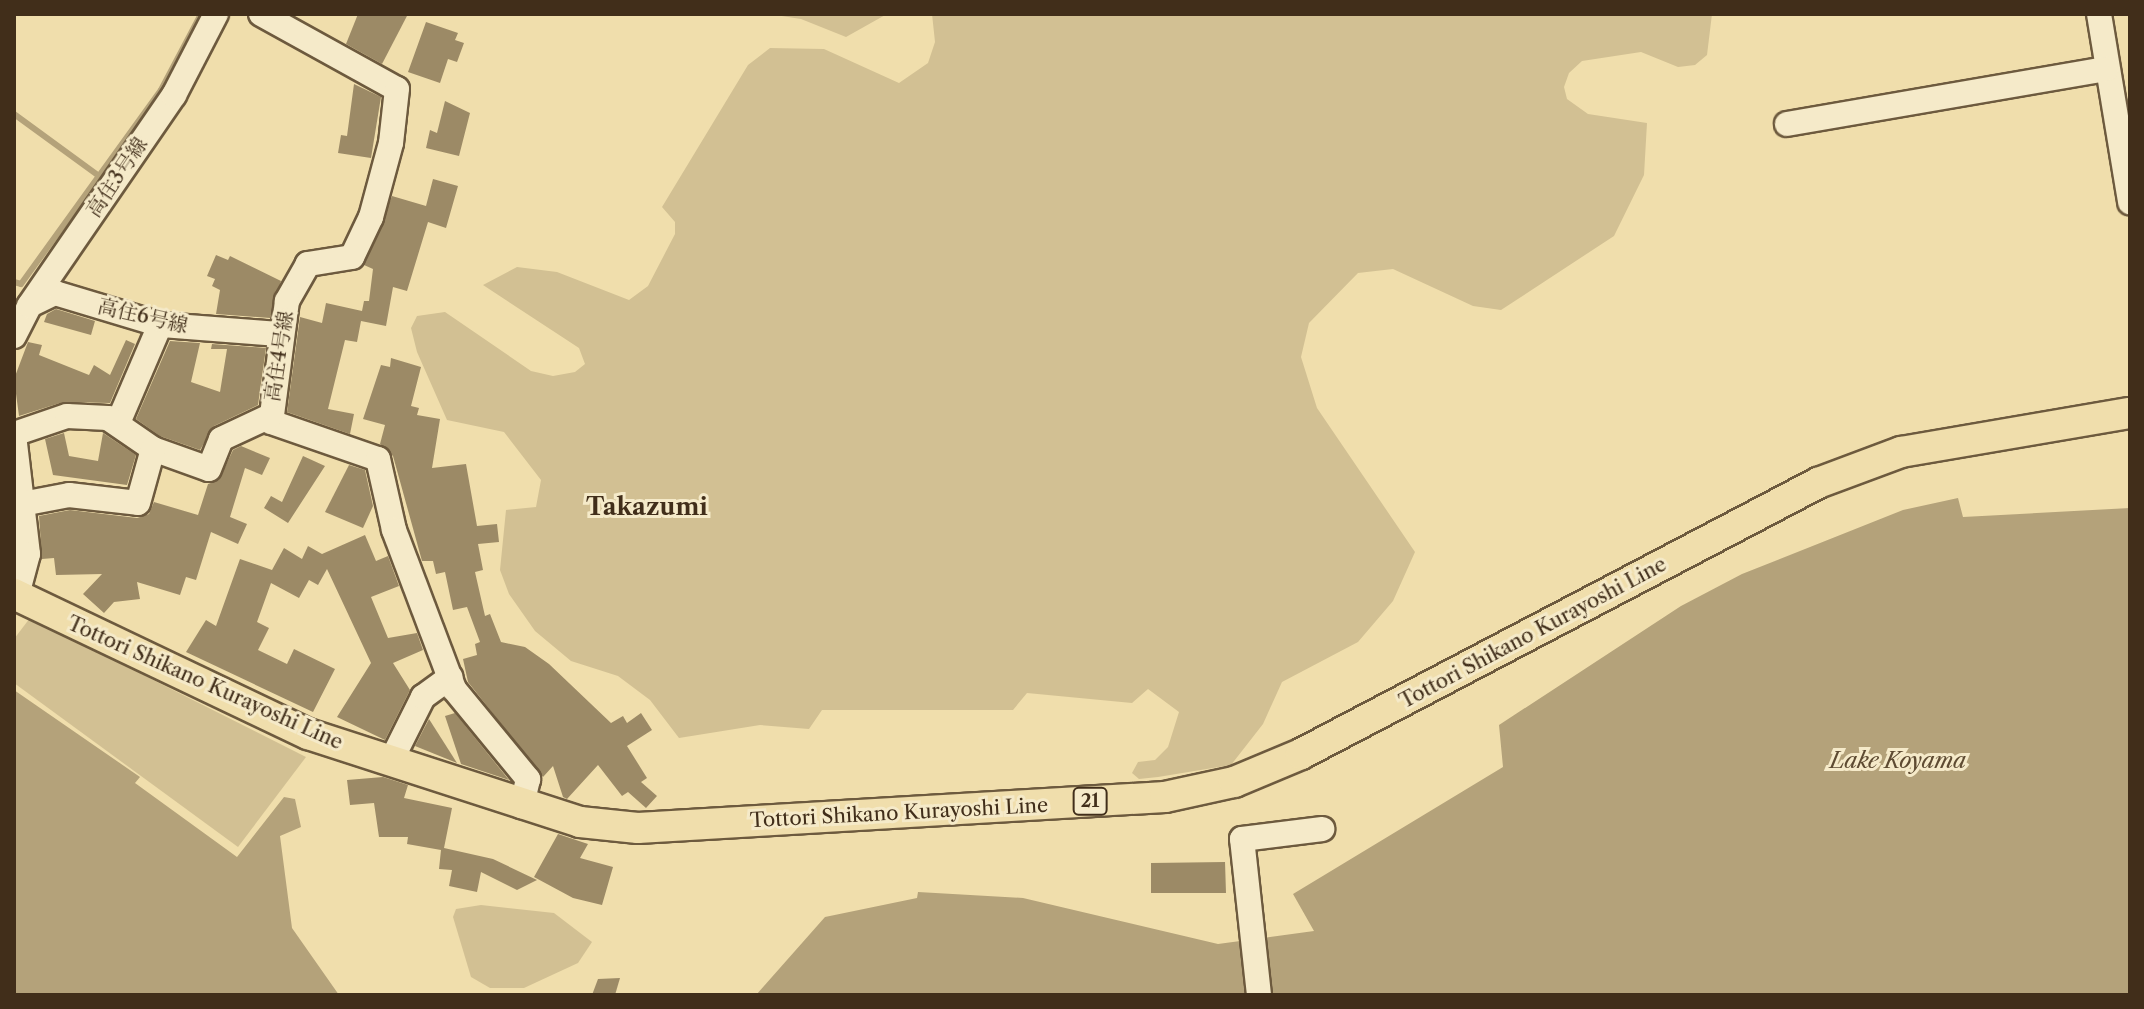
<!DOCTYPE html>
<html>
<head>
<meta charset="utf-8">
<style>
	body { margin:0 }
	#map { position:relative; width:2144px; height:1009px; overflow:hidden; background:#f0deac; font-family:"Libre Caslon Text","Noto Serif JP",serif }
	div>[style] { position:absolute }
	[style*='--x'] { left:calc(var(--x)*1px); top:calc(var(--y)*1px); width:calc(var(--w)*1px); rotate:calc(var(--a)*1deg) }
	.green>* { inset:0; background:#d2c093 }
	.water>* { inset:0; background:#b4a27a }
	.stream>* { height:6px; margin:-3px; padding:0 3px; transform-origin:3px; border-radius:3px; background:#b4a27a }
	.building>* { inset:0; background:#9c8a66 }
	.roads { filter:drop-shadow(2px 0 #6d5a3e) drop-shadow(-2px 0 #6d5a3e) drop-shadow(0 2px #6d5a3e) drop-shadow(0 -2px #6d5a3e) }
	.minor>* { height:24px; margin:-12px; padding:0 12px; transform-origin:12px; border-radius:12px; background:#f5eac9 }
	.major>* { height:30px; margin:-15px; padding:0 15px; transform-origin:15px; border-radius:15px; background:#f0deac }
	span { translate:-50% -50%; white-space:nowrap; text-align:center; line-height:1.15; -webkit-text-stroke:6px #f5eac9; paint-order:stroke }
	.shield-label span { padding:2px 6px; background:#f5eac9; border:2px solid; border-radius:6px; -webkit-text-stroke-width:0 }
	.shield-label { font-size:18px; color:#412e1a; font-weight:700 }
	.street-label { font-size:20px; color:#412e1a }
	.water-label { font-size:22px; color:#5e4b32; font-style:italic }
	.quarter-label { font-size:24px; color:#412e1a; font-weight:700 }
	.frame { position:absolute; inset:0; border:16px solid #412e1a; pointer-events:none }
</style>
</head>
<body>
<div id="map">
	<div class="green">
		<i style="clip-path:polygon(769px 14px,887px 14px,846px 37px,801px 19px)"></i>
		<i style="clip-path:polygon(932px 14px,1712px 14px,1707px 55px,1695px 65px,1678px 67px,1641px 52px,1582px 61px,1569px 73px,1564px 87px,1567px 99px,1588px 114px,1647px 123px,1644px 175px,1614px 236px,1501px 310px,1473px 306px,1393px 269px,1358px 273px,1309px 323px,1301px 357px,1317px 408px,1415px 552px,1393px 601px,1358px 642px,1282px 682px,1263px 724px,1231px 765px,1158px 777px,1139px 779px,1132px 773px,1138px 762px,1155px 760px,1168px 747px,1179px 712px,1148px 689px,1132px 703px,1027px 693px,1013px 710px,822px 710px,809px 729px,760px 725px,679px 738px,650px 700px,618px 676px,571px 661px,535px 631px,509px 594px,500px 570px,506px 510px,536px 507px,541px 480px,504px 432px,447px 420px,417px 352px,411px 328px,417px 316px,445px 312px,531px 371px,553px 376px,575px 372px,585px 364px,579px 348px,483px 285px,517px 267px,557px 272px,629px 300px,648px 286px,675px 234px,675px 222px,662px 207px,748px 65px,770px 48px,824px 49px,899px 83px,928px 63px,935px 42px)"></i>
		<i style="clip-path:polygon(30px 618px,306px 757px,238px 847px,14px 683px,14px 639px)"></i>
		<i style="clip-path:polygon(481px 905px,554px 913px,592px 942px,578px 963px,524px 988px,490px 988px,471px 977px,453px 917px,456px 909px)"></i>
	</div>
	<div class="water">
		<i style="clip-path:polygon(1958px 498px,1963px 517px,2130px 508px,2130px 995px,756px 995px,825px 917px,917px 898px,918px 892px,1023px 898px,1218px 944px,1314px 931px,1293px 894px,1503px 767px,1499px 725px,1681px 606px,1742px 574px,1903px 510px)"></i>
		<i style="clip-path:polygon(14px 690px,140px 777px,135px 783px,237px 857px,284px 797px,295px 799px,301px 827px,280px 836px,292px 928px,339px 995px,14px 995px)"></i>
	</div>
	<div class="stream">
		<i style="--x:14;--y:114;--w:105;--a:36.1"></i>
		<i style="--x:14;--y:282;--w:7;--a:16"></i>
		<i style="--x:21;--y:284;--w:239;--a:-54.2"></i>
		<i style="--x:161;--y:90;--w:86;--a:-62.2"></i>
	</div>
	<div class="building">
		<i style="clip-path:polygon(358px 14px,408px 14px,382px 64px,346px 44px)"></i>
		<i style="clip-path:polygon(426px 22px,458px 33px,455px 40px,464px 43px,457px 62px,448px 59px,440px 83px,408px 72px)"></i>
		<i style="clip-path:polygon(354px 84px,381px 97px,371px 158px,338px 153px,341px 135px,347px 136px)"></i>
		<i style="clip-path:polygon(445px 101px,470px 113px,459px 156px,426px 148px,430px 130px,437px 133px)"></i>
		<i style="clip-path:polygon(433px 179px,458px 186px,446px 228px,428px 222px,407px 291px,393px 287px,386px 326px,361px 321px,357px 342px,345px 340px,328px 409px,354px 414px,350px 434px,287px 412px,300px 317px,322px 323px,326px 303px,362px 311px,364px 301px,369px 301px,373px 269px,364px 265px,392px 196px,426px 206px)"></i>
		<i style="clip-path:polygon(216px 255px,228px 260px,230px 256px,281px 281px,270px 318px,216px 314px,220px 290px,212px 286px,215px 279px,207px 276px)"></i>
		<i style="clip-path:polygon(56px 309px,95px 321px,91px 335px,44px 322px,47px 314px)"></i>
		<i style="clip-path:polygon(126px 340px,135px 344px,110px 403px,63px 402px,19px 416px,14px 379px,28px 342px,42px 345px,39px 355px,89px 375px,94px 365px,110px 375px)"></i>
		<i style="clip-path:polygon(170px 341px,200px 343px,191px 382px,220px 392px,227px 349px,211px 349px,212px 344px,266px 348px,258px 405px,214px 426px,200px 450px,160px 436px,136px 419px)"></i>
		<i style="clip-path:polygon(391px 358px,421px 367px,411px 406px,419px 408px,417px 415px,440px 419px,432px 468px,466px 464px,477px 526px,497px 524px,499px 542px,478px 544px,483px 570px,475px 572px,485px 616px,490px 614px,501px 642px,525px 647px,549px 664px,611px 723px,623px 716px,627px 723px,641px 713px,652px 730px,627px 746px,647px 778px,641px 782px,657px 796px,646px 808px,628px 792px,622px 796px,598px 765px,567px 799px,563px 797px,553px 766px,543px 777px,468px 682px,463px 659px,477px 655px,475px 644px,480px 642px,467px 607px,453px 610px,445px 572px,436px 574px,433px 561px,422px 561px,393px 456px,380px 444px,385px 425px,363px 419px,381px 365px,390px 367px)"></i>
		<i style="clip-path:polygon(64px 433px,69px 456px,98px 461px,103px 433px,136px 455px,127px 485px,53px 475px,45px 439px)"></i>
		<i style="clip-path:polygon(241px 446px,270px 458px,262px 475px,245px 468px,230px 517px,247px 524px,238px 544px,211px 532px,196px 580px,186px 577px,180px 595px,137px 582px,140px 599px,114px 602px,104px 613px,83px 594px,102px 574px,56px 575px,54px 558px,42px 559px,39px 516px,70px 510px,137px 518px,149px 514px,154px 502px,198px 515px,208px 484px,219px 480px,233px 450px)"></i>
		<i style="clip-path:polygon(303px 456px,325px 466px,288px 523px,264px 508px,271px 496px,282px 502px)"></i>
		<i style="clip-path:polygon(349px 465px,365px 470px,373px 506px,363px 528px,325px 512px)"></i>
		<i style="clip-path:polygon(365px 535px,376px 561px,388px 556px,399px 586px,371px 597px,388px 638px,417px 633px,423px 650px,393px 663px,410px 690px,385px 740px,337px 717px,371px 663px,327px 569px,318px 585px,309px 580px,299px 598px,271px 583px,257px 622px,269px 628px,258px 650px,287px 664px,294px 649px,335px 669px,313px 712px,186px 652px,206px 620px,216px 626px,240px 559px,272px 570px,284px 548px,302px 559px,308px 546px,322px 554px)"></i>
		<i style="clip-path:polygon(455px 713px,509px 780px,461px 764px,445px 716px)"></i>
		<i style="clip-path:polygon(429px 719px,457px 763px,415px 746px)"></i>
		<i style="clip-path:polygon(383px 777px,408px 785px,404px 798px,452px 808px,444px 848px,493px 859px,537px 880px,517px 890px,481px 872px,477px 892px,449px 886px,452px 870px,439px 869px,441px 850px,407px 844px,408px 837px,379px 837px,374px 803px,350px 805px,347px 780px)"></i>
		<i style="clip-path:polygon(558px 834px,588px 844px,580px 858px,613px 867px,602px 905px,573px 898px,534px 877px)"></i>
		<i style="clip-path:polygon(1225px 862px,1226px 893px,1151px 893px,1151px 863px)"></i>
		<i style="clip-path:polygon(620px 978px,615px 995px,592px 995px,598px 979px)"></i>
	</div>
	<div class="roads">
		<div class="minor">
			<i style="--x:261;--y:14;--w:155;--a:28.9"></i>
			<i style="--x:397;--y:89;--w:54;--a:96.3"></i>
			<i style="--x:391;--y:143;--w:77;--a:105.1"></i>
			<i style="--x:371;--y:217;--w:44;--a:115.4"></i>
			<i style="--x:352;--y:257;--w:45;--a:171"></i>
			<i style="--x:308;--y:264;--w:43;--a:119.6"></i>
			<i style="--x:287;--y:301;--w:122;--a:97.5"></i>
			<i style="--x:271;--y:422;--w:113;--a:19.1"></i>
			<i style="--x:378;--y:459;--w:73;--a:77.3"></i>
			<i style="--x:394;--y:530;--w:170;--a:69.3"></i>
			<i style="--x:454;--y:689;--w:117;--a:50.6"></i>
			<i style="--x:528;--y:779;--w:28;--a:103"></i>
			<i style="--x:2099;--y:14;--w:191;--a:80.6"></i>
			<i style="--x:1787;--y:124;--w:324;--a:-9.8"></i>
			<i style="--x:30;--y:305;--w:28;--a:-26"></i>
			<i style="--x:55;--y:293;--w:112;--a:16.7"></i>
			<i style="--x:162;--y:325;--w:117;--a:4.4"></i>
			<i style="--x:14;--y:336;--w:34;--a:-63"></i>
			<i style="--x:29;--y:306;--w:256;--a:-55.5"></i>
			<i style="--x:174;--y:95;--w:91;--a:-62.6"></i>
			<i style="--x:118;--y:423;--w:107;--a:-66.8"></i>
			<i style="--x:14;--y:434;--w:56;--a:-18.8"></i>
			<i style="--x:67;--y:416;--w:41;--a:2.8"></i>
			<i style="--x:108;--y:418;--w:55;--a:34.6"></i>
			<i style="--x:153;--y:449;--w:59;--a:19.7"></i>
			<i style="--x:209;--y:469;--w:32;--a:-68"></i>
			<i style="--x:221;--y:439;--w:54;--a:-25.1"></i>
			<i style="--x:14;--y:435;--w:120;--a:83.3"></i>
			<i style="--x:28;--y:554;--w:42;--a:105"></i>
			<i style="--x:22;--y:504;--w:48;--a:-10.8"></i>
			<i style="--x:69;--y:495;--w:69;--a:6.6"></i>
			<i style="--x:138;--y:503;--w:56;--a:-74.5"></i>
			<i style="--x:391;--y:761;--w:72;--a:-63.4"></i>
			<i style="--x:423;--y:697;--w:34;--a:-36"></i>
			<i style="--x:1259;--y:995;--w:157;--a:-96.2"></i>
			<i style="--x:1242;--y:839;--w:81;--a:-7.1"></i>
		</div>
		<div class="major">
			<i style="--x:14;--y:594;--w:326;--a:25.5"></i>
			<i style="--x:308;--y:734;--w:286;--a:17.9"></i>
			<i style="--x:580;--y:822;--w:58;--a:5.9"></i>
			<i style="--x:638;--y:828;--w:528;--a:-3.37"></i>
			<i style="--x:1165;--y:797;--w:71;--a:-12.3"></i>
			<i style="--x:1234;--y:782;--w:73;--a:-22.7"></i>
			<i style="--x:1301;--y:754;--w:584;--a:-27.66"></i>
			<i style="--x:1818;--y:483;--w:89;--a:-20.5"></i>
			<i style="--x:1901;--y:452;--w:232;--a:-9.7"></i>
		</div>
	</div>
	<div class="shield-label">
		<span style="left:1090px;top:801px">21</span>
	</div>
	<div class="street-label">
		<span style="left:117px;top:177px;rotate:-56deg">高住3号線</span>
		<span style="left:143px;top:316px;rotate:13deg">高住6号線</span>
		<span style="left:279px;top:356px;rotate:-81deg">高住4号線</span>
		<span style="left:1533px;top:633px;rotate:-28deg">Tottori Shikano Kurayoshi Line</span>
		<span style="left:205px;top:683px;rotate:24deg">Tottori Shikano Kurayoshi Line</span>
		<span style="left:899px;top:813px;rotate:-3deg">Tottori Shikano Kurayoshi Line</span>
	</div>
	<div class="water-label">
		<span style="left:1898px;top:761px">Lake Koyama</span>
	</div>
	<div class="quarter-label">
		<span style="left:647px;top:507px">Takazumi</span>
	</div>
	<div class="frame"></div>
</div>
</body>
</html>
